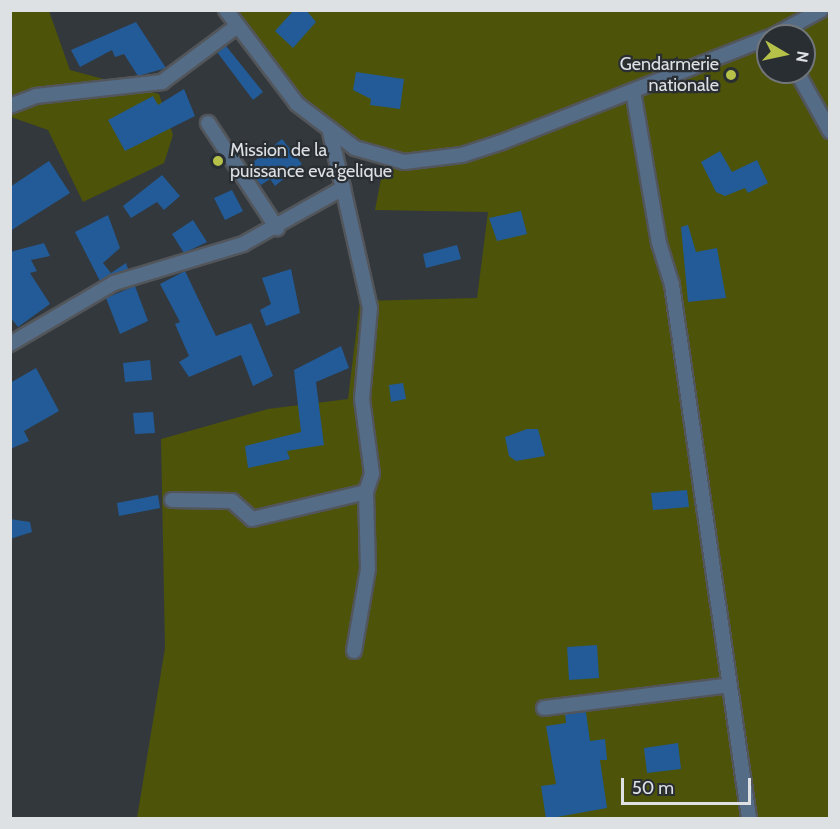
<!DOCTYPE html>
<html>
<head>
<meta charset="utf-8">
<style>
	body { margin:0 }
	#map { position:relative; width:840px; height:829px; overflow:hidden; background:#33383d; font-family:Cabin,sans-serif }
	div>[style] { position:absolute }
	[style*='--x'] { left:calc(var(--x)*1px); top:calc(var(--y)*1px); width:calc(var(--w)*1px); rotate:calc(var(--a)*1deg) }
	.green>* { inset:0; background:#4d5308 }
	.building>* { inset:0; background:#225b97 }
	.roads { filter:drop-shadow(2px 0 #52565b) drop-shadow(-2px 0 #52565b) drop-shadow(0 2px #52565b) drop-shadow(0 -2px #52565b) }
	.street>* { height:14px; margin:-7px; padding:0 7px; transform-origin:7px; border-radius:7px; background:#556c87 }
	.dots>* { width:16px; height:16px; translate:-50% -50%; box-sizing:border-box; border:3px solid #292e33; border-radius:50% }
	span { translate:-50% -50%; white-space:nowrap; text-align:center; line-height:1.15; -webkit-text-stroke:4.5px #292e33; paint-order:stroke }
	.poi-label { font-size:18px; color:#dee1e4 }
	.right { translate:-100% -50%; text-align:right }
	.left { translate:0 -50%; text-align:left }
	.frame { position:absolute; inset:0; border:12px solid #dee1e4; pointer-events:none }
	.north { position:absolute; left:756px; top:24px; width:60px; height:60px; box-sizing:border-box; background:#292e33; border:2px solid #71767a; border-radius:50%; rotate:99deg; font-size:16px; font-weight:700; line-height:24px; text-align:center; color:#dee1e4 }
	.north::after { content:''; display:block; margin:auto; width:21px; height:27px; background:#b6c149; clip-path:polygon(50% 0,100% 100%,50% 72%,0 100%) }
	.scale { position:absolute; left:621px; top:778px; width:130px; height:27px; box-sizing:border-box; border:3px solid #dee1e4; border-top:0; padding-left:8px; font-size:18px; line-height:21px; white-space:nowrap; color:#dee1e4; -webkit-text-stroke:4px #292e33; paint-order:stroke }
</style>
</head>
<body>
<div id="map">
	<div class="green">
		<i style="clip-path:polygon(11px 11px,49px 11px,70px 70px,159px 94px,173px 135px,164px 163px,83px 202px,48px 130px,11px 117px)"></i>
		<i style="clip-path:polygon(evenodd,229px 11px,829px 11px,829px 818px,137px 818px,165px 648px,161px 439px,268px 409px,348px 399px,360px 301px,477px 298px,488px 212px,375px 210px,385px 158px,356px 151px,312px 125px,229px 11px,768px 36px,804px 36px,804px 72px,768px 72px,768px 36px)"></i>
	</div>
	<div class="building">
		<i style="clip-path:polygon(294px 10px,306px 10px,316px 22px,293px 48px,275px 31px)"></i>
		<i style="clip-path:polygon(136px 22px,166px 68px,138px 76px,124px 54px,115px 57px,112px 50px,80px 67px,71px 50px)"></i>
		<i style="clip-path:polygon(226px 46px,263px 92px,253px 100px,217px 52px)"></i>
		<i style="clip-path:polygon(356px 72px,404px 79px,400px 109px,370px 105px,371px 99px,353px 90px)"></i>
		<i style="clip-path:polygon(184px 89px,195px 116px,125px 151px,108px 120px,153px 96px,158px 105px)"></i>
		<i style="clip-path:polygon(282px 139px,302px 164px,275px 186px,270px 179px,261px 185px,247px 167px)"></i>
		<i style="clip-path:polygon(720px 151px,732px 172px,757px 160px,768px 183px,748px 193px,745px 188px,725px 196px,716px 192px,701px 162px)"></i>
		<i style="clip-path:polygon(49px 161px,70px 193px,10px 231px,10px 187px)"></i>
		<i style="clip-path:polygon(162px 175px,180px 196px,164px 210px,157px 202px,131px 218px,123px 206px)"></i>
		<i style="clip-path:polygon(232px 190px,243px 211px,225px 220px,214px 198px)"></i>
		<i style="clip-path:polygon(521px 211px,527px 234px,497px 241px,489px 218px)"></i>
		<i style="clip-path:polygon(108px 215px,120px 248px,103px 263px,111px 273px,126px 263px,128px 269px,100px 281px,75px 232px)"></i>
		<i style="clip-path:polygon(193px 220px,207px 242px,184px 253px,172px 234px)"></i>
		<i style="clip-path:polygon(688px 225px,696px 252px,717px 248px,726px 298px,688px 302px,681px 227px)"></i>
		<i style="clip-path:polygon(44px 243px,50px 256px,31px 260px,37px 271px,30px 273px,50px 304px,18px 327px,10px 317px,10px 252px)"></i>
		<i style="clip-path:polygon(457px 245px,461px 259px,426px 268px,423px 254px)"></i>
		<i style="clip-path:polygon(291px 269px,300px 313px,266px 326px,260px 310px,271px 304px,262px 278px)"></i>
		<i style="clip-path:polygon(185px 271px,216px 336px,251px 323px,273px 376px,253px 386px,241px 355px,189px 377px,179px 362px,189px 356px,175px 324px,180px 322px,160px 284px)"></i>
		<i style="clip-path:polygon(135px 286px,148px 321px,120px 334px,106px 298px)"></i>
		<i style="clip-path:polygon(341px 346px,349px 368px,316px 382px,324px 445px,287px 451px,290px 459px,248px 468px,245px 446px,301px 432px,294px 370px)"></i>
		<i style="clip-path:polygon(150px 360px,152px 380px,125px 382px,123px 363px)"></i>
		<i style="clip-path:polygon(36px 368px,59px 411px,24px 431px,29px 441px,10px 449px,10px 383px)"></i>
		<i style="clip-path:polygon(403px 383px,406px 399px,391px 402px,389px 385px)"></i>
		<i style="clip-path:polygon(153px 412px,155px 433px,135px 434px,133px 413px)"></i>
		<i style="clip-path:polygon(527px 429px,538px 429px,545px 456px,516px 461px,509px 456px,505px 437px)"></i>
		<i style="clip-path:polygon(687px 490px,689px 507px,653px 510px,651px 493px)"></i>
		<i style="clip-path:polygon(158px 495px,160px 508px,119px 516px,117px 503px)"></i>
		<i style="clip-path:polygon(10px 519px,30px 522px,32px 532px,10px 539px)"></i>
		<i style="clip-path:polygon(597px 645px,599px 678px,569px 680px,567px 647px)"></i>
		<i style="clip-path:polygon(586px 712px,590px 741px,605px 739px,607px 760px,600px 760px,607px 808px,546px 819px,541px 786px,556px 784px,546px 726px,566px 723px,565px 714px)"></i>
		<i style="clip-path:polygon(678px 743px,681px 769px,647px 773px,644px 748px)"></i>
	</div>
	<div class="roads">
		<div class="street">
			<i style="--x:226;--y:10;--w:118;--a:52.9"></i>
			<i style="--x:297;--y:104;--w:73;--a:37.2"></i>
			<i style="--x:355;--y:148;--w:51;--a:15.9"></i>
			<i style="--x:404;--y:162;--w:58;--a:-6.9"></i>
			<i style="--x:462;--y:155;--w:42;--a:-18"></i>
			<i style="--x:502;--y:142;--w:286;--a:-21.4"></i>
			<i style="--x:773;--y:36;--w:55;--a:-28.4"></i>
			<i style="--x:797;--y:72;--w:68;--a:60.8"></i>
			<i style="--x:633;--y:91;--w:154;--a:80.3"></i>
			<i style="--x:659;--y:243;--w:44;--a:72.8"></i>
			<i style="--x:672;--y:285;--w:539;--a:81.78"></i>
			<i style="--x:10;--y:106;--w:28;--a:-21"></i>
			<i style="--x:36;--y:96;--w:127;--a:-6.3"></i>
			<i style="--x:162;--y:82;--w:92;--a:-36.6"></i>
			<i style="--x:208;--y:123;--w:126;--a:56.7"></i>
			<i style="--x:10;--y:344;--w:121;--a:-30.4"></i>
			<i style="--x:114;--y:283;--w:135;--a:-16.8"></i>
			<i style="--x:243;--y:244;--w:115;--a:-29.2"></i>
			<i style="--x:343;--y:188;--w:57;--a:-103.1"></i>
			<i style="--x:172;--y:500;--w:60;--a:1"></i>
			<i style="--x:232;--y:501;--w:27;--a:42"></i>
			<i style="--x:252;--y:519;--w:117;--a:-13.3"></i>
			<i style="--x:366;--y:492;--w:19;--a:-72"></i>
			<i style="--x:372;--y:474;--w:76;--a:-97.6"></i>
			<i style="--x:362;--y:399;--w:91;--a:-85"></i>
			<i style="--x:370;--y:308;--w:123;--a:-102.7"></i>
			<i style="--x:354;--y:651;--w:83;--a:-80.3"></i>
			<i style="--x:368;--y:569;--w:77;--a:-91.5"></i>
			<i style="--x:544;--y:708;--w:187;--a:-7"></i>
		</div>
	</div>
	<div class="dots">
		<i style="left:731px;top:75px;background:#b6c149"></i>
		<i style="left:218px;top:161px;background:#b6c149"></i>
	</div>
	<div class="poi-label">
		<span class="right" style="left:719px;top:75px">Gendarmerie<br>nationale</span>
		<span class="left" style="left:230px;top:161px">Mission de la<br>puissance eva'gelique</span>
	</div>
	<div class="frame"></div>
	<div class="north">N</div>
	<div class="scale">50 m</div>
</div>
</body>
</html>
